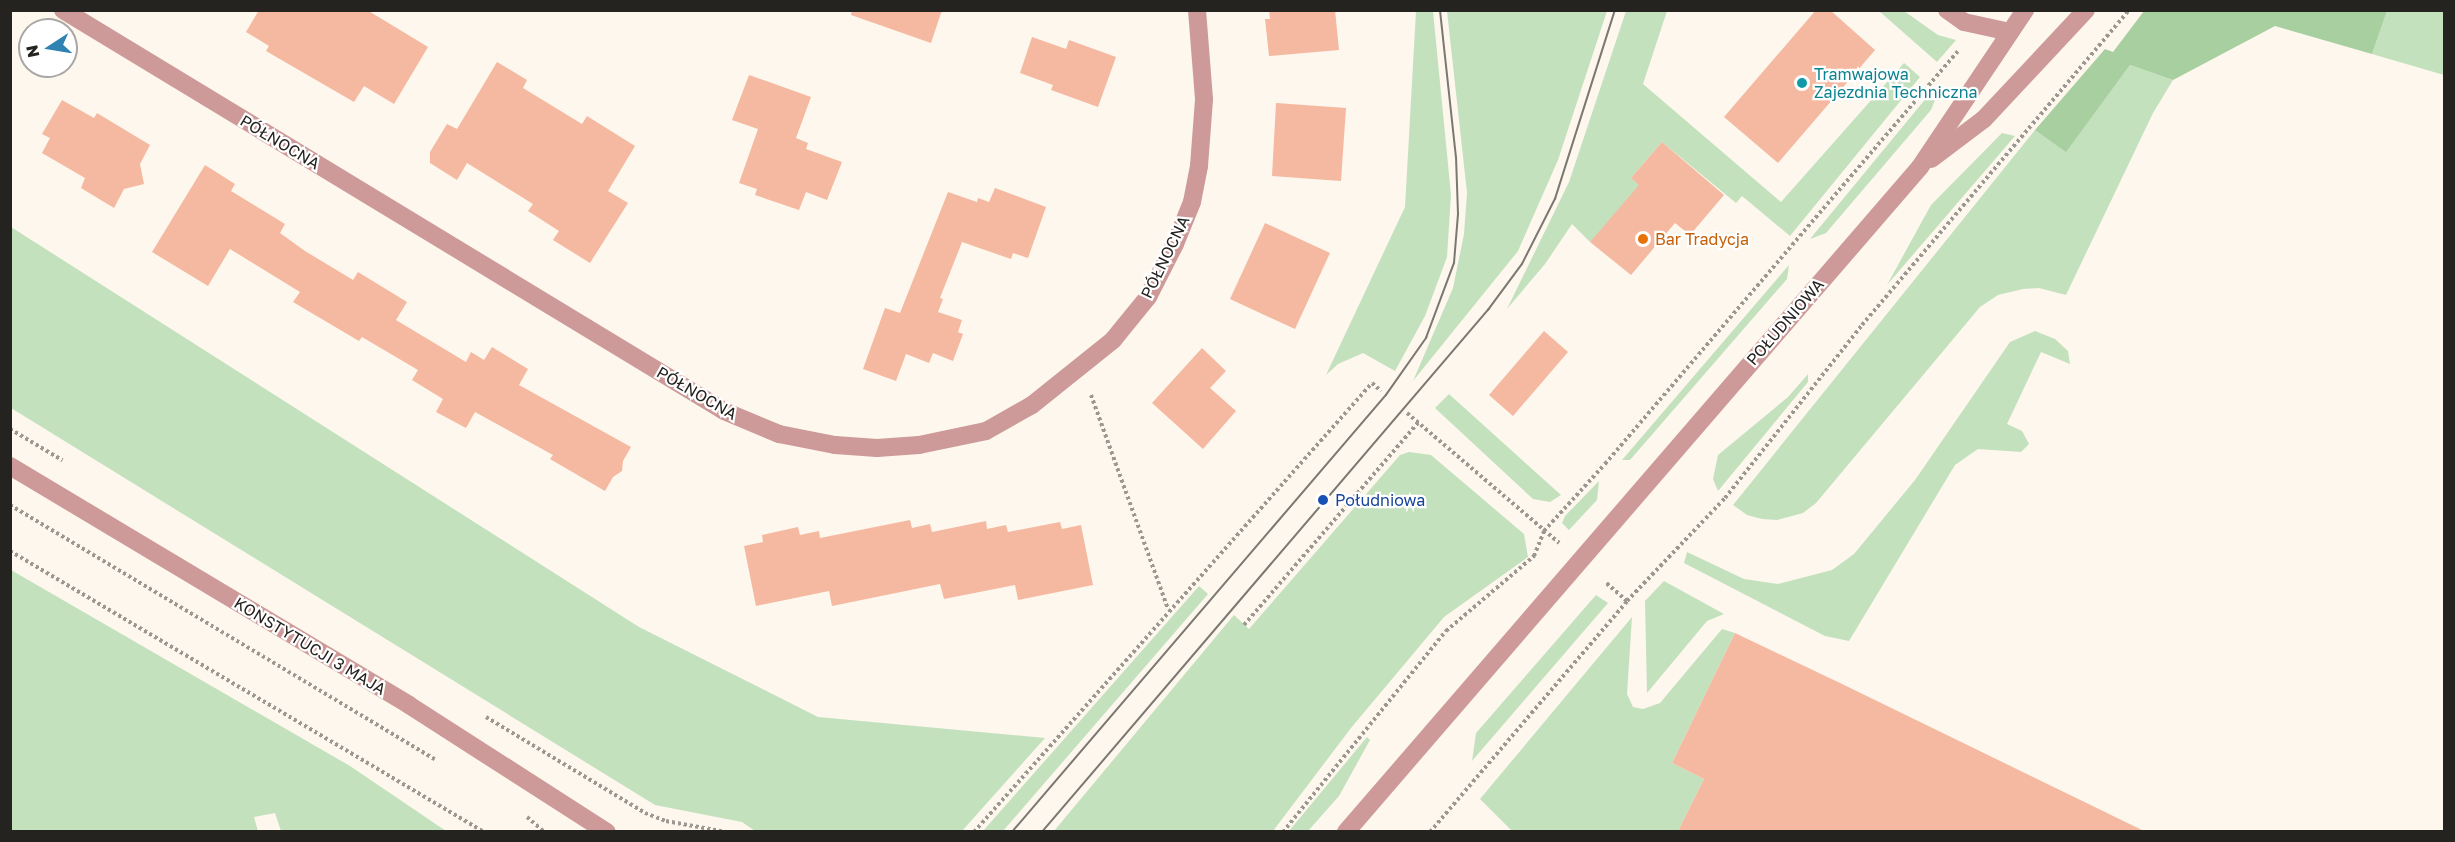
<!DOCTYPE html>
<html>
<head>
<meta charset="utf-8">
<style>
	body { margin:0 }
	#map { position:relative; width:2455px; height:842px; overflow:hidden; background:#fdf7ed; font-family:"Golos Text",sans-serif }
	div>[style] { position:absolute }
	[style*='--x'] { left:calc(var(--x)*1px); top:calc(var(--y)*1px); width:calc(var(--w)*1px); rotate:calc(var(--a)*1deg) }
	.green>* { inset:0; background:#c4e1be }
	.forest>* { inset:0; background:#a7cfa0 }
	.building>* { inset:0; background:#f5b9a1 }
	.path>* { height:4px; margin-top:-2px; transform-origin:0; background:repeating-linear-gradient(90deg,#9c9891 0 3px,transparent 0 6px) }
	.minor>* { height:18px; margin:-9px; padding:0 9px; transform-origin:9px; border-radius:9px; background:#cd9a99 }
	.tram>* { height:1.5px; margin:-0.75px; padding:0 0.75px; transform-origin:0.75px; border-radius:0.75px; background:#7b7771 }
	.dots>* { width:16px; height:16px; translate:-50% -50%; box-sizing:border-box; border:3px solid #fff; border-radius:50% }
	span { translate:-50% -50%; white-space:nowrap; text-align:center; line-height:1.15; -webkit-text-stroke:4.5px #fff; paint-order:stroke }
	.culture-label { font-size:16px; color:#0d838f }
	.left { translate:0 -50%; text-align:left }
	.street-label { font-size:16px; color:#252320 }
	.food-label { font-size:16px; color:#c56008 }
	.transit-label { font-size:16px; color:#164399 }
	.frame { position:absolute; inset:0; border:12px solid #252320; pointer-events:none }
	.north { position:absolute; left:18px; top:18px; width:60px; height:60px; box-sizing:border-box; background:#fff; border:2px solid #a8a7a6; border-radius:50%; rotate:258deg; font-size:16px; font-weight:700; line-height:24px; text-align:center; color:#252320 }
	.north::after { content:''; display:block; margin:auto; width:21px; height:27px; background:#2f82b2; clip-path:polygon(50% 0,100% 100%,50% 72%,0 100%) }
</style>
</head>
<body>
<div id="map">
	<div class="green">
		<i style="clip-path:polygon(1416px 11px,1433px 11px,1451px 195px,1447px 257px,1425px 316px,1395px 371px,1363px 353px,1338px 364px,1326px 375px,1405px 207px)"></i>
		<i style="clip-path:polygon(1447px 11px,1607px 11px,1558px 160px,1518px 251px,1413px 381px,1453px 288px,1464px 234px,1467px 193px)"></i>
		<i style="clip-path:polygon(1626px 11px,1667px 11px,1643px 84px,1781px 202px,1904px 63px,1920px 77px,1790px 236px,1742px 196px,1736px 203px,1662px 142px,1631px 178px,1645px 189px,1590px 242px,1572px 224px,1545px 264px,1507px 309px,1569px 182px)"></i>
		<i style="clip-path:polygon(1879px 11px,1904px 11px,1938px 35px,1956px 40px,1937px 62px)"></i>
		<i style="clip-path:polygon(2387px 11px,2444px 11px,2444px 75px,2372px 54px)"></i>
		<i style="clip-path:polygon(2130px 65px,2173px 80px,2153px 113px,2066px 295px,2039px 288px,2023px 289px,1998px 295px,1980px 307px,1816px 503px,1803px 513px,1777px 520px,1762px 519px,1747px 515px,1733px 505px,2035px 130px,2066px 151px)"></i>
		<i style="clip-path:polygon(1932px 91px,1935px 100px,1931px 110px,1826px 233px,1810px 239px)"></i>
		<i style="clip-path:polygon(2002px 133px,2015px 136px,1887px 285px,1931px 205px)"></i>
		<i style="clip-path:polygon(11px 227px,639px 627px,818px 717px,1045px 738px,962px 831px,755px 831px,742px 822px,655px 805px,11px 408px)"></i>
		<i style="clip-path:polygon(1789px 265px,1787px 279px,1630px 460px,1622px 460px)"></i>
		<i style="clip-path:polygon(2035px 331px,2055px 339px,2068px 351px,2070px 364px,2041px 352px,2007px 424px,2022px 431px,2029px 444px,2021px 452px,1978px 449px,1955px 465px,1849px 641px,1825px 636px,1684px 563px,1687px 552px,1744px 579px,1778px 584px,1832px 570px,1854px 554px,1915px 480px,2010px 342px)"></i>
		<i style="clip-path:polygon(1808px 374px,1808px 382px,1718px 491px,1713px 479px,1718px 455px,1788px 397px)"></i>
		<i style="clip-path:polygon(1449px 394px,1561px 495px,1550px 502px,1533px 499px,1435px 408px)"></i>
		<i style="clip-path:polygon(1409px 452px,1431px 455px,1524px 534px,1528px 557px,1444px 617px,1351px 728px,1273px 831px,1054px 831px,1234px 615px,1249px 629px,1400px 455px)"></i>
		<i style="clip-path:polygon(1599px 481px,1597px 500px,1569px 530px,1562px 523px,1565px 516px)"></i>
		<i style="clip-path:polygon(11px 570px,350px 766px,446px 831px,281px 831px,275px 813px,254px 817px,258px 831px,11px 831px)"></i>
		<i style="clip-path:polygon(1664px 581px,1724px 614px,1707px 621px,1647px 693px,1645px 601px)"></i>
		<i style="clip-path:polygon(1199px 586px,1208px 594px,1003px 831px,983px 831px)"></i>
		<i style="clip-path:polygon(1596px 595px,1608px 603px,1472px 761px,1476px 733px)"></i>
		<i style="clip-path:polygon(1632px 617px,1627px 694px,1633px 707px,1643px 709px,1660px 703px,1722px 629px,1735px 633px,1672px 763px,1704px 779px,1678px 831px,1512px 831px,1480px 799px)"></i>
		<i style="clip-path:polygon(1367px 737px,1370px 740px,1339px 796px,1308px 831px,1289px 831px)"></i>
	</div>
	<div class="forest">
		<i style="clip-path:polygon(2144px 11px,2144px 10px,2387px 11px,2372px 54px,2275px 26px,2173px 80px,2130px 65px,2066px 152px,2035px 130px,2105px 49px,2113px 52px)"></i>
	</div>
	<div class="building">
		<i style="clip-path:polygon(259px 10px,367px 10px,428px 47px,394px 104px,364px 86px,354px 102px,266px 51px,269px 46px,246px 32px)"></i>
		<i style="clip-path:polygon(852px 10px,942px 10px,931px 43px,851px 15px)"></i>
		<i style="clip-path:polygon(1269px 10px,1335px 10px,1339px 50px,1269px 56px,1265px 19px,1270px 19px)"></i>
		<i style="clip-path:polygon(1816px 10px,1830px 10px,1875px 50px,1778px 163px,1724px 117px)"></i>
		<i style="clip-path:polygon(1032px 37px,1066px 49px,1069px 40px,1116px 57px,1098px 107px,1051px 90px,1053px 85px,1020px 73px)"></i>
		<i style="clip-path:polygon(497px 62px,527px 80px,523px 88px,582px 124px,587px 116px,635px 146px,608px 191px,628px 203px,590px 263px,553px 240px,559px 231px,528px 211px,533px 204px,467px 163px,457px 180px,430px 163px,430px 152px,447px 124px,457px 129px)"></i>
		<i style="clip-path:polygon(749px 75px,811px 97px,796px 138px,808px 143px,806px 149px,842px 162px,827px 200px,806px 192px,799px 210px,755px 195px,757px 189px,739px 183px,758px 129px,732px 120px)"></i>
		<i style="clip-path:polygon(62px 100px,94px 118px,97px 113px,150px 145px,140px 164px,144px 184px,124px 189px,114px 208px,81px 188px,85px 178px,42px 153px,50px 138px,42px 134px)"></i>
		<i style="clip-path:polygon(1276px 103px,1346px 108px,1341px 181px,1272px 176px)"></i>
		<i style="clip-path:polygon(1662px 142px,1724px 195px,1690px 235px,1675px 223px,1631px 275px,1590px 242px,1639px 185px,1631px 178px)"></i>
		<i style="clip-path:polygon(205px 165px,235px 184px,231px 191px,285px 224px,280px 233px,305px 251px,353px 280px,358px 272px,407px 302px,396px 320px,466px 362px,471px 352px,484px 360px,492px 347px,528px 369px,519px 385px,631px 447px,623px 461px,622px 471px,613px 477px,605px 491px,550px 459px,553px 455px,475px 412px,466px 428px,436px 412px,443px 399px,412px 380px,418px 370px,362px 337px,359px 341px,293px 302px,300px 292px,230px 249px,208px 286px,152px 252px)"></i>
		<i style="clip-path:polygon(995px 188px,1046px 207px,1028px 258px,1013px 253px,1011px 259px,962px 242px,940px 298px,943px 299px,938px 312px,962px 320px,958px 332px,963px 334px,953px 361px,933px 353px,929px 363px,906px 354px,896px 381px,863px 369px,885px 308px,900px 313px,948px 192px,977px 202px,978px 198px,989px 202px)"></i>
		<i style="clip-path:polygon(1265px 223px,1330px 253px,1295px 329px,1230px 299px)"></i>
		<i style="clip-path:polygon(1544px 331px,1568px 352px,1513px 416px,1489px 395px)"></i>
		<i style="clip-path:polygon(1202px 348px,1226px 371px,1210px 388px,1236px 411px,1203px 449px,1152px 403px)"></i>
		<i style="clip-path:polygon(910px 520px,912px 528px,930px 524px,932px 532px,986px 521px,987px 529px,1006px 525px,1008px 532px,1060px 522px,1062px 529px,1081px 525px,1093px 585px,1018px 600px,1015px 585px,944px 599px,940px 584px,832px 606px,829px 591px,756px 606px,744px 546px,763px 542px,762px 535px,798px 527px,800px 535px,819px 531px,820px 538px)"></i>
		<i style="clip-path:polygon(1735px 633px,1840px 683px,2144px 831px,1678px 831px,1704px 779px,1672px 763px)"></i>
	</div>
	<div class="path">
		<i style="--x:1091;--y:395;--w:227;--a:70.2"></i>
		<i style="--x:1407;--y:413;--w:200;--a:40.5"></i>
		<i style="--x:10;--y:429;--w:61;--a:30.8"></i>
		<i style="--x:10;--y:505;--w:495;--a:30.9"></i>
		<i style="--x:10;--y:551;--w:551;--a:30.66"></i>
		<i style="--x:1627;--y:601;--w:142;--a:-46.4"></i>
		<i style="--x:1725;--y:498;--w:221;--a:-51.6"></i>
		<i style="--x:1862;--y:325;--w:413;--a:-49.7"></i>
		<i style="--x:1244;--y:625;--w:267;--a:-49.3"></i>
		<i style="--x:486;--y:717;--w:186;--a:31.1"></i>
		<i style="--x:645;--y:813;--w:22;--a:21"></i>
		<i style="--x:666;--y:821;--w:61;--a:10.4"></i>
		<i style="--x:527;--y:817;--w:23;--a:41"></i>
		<i style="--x:974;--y:832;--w:600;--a:-48.45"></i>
		<i style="--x:1372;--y:383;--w:12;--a:42"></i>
		<i style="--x:1283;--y:832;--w:259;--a:-51"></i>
		<i style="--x:1446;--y:631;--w:116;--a:-40.4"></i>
		<i style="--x:1534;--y:556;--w:27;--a:-68"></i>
		<i style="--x:1544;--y:531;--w:91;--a:-47.7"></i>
		<i style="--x:1605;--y:464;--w:543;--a:-49.48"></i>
		<i style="--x:1430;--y:832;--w:304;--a:-49.5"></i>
		<i style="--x:1627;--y:601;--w:28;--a:-139"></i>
	</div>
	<div class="minor">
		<i style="--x:63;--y:10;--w:773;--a:31.24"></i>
		<i style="--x:724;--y:411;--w:60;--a:22.7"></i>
		<i style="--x:779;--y:434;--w:57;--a:11.1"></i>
		<i style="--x:835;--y:445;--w:42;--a:4.1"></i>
		<i style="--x:877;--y:448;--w:42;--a:-4.1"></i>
		<i style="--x:919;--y:445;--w:68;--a:-11.8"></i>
		<i style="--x:986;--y:431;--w:53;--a:-29.5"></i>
		<i style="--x:1032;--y:405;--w:104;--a:-38.7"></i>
		<i style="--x:1113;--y:340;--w:55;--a:-50.9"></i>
		<i style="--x:1148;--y:297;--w:59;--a:-63"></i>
		<i style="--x:1175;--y:244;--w:45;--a:-68"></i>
		<i style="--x:1192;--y:202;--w:37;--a:-79"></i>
		<i style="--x:1199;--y:166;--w:67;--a:-85.7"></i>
		<i style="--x:1204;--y:99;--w:89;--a:-94.5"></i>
		<i style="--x:1947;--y:10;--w:21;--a:35"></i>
		<i style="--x:1964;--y:22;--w:47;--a:12.3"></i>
		<i style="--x:1931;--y:159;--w:66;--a:-37"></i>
		<i style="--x:1984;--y:119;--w:149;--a:-46.9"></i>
		<i style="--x:10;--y:466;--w:465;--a:30.9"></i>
		<i style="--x:409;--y:705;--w:235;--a:32.7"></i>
		<i style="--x:1346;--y:832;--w:878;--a:-49.2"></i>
		<i style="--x:1920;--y:167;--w:189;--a:-56.2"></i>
	</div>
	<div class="tram">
		<i style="--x:1012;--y:832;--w:575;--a:-49.44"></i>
		<i style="--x:1386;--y:395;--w:70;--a:-54.9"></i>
		<i style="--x:1426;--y:338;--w:80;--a:-69.5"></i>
		<i style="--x:1454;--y:263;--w:49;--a:-85.3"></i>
		<i style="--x:1458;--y:214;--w:56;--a:-92"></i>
		<i style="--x:1456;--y:158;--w:149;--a:-96.2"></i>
		<i style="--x:1042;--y:832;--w:687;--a:-49.49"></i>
		<i style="--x:1488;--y:310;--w:57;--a:-53.5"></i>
		<i style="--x:1522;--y:264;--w:73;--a:-63.1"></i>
		<i style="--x:1555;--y:199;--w:198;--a:-72.4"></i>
	</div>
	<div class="dots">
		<i style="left:1802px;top:83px;background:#0f9aa8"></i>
		<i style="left:1643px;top:239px;background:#e8710a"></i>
		<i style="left:1323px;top:500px;background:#1a4fb4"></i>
	</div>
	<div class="culture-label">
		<span class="left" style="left:1814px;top:83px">Tramwajowa<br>Zajezdnia Techniczna</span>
	</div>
	<div class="street-label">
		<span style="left:280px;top:142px;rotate:31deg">PÓŁNOCNA</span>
		<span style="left:1165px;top:257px;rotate:-64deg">PÓŁNOCNA</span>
		<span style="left:1785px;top:322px;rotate:-49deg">POŁUDNIOWA</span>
		<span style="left:697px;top:393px;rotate:30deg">PÓŁNOCNA</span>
		<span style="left:310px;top:646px;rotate:31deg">KONSTYTUCJI 3 MAJA</span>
	</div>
	<div class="food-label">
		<span class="left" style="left:1655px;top:239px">Bar Tradycja</span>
	</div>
	<div class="transit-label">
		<span class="left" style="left:1335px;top:500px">Południowa</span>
	</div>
	<div class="frame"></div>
	<div class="north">N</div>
</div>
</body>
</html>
